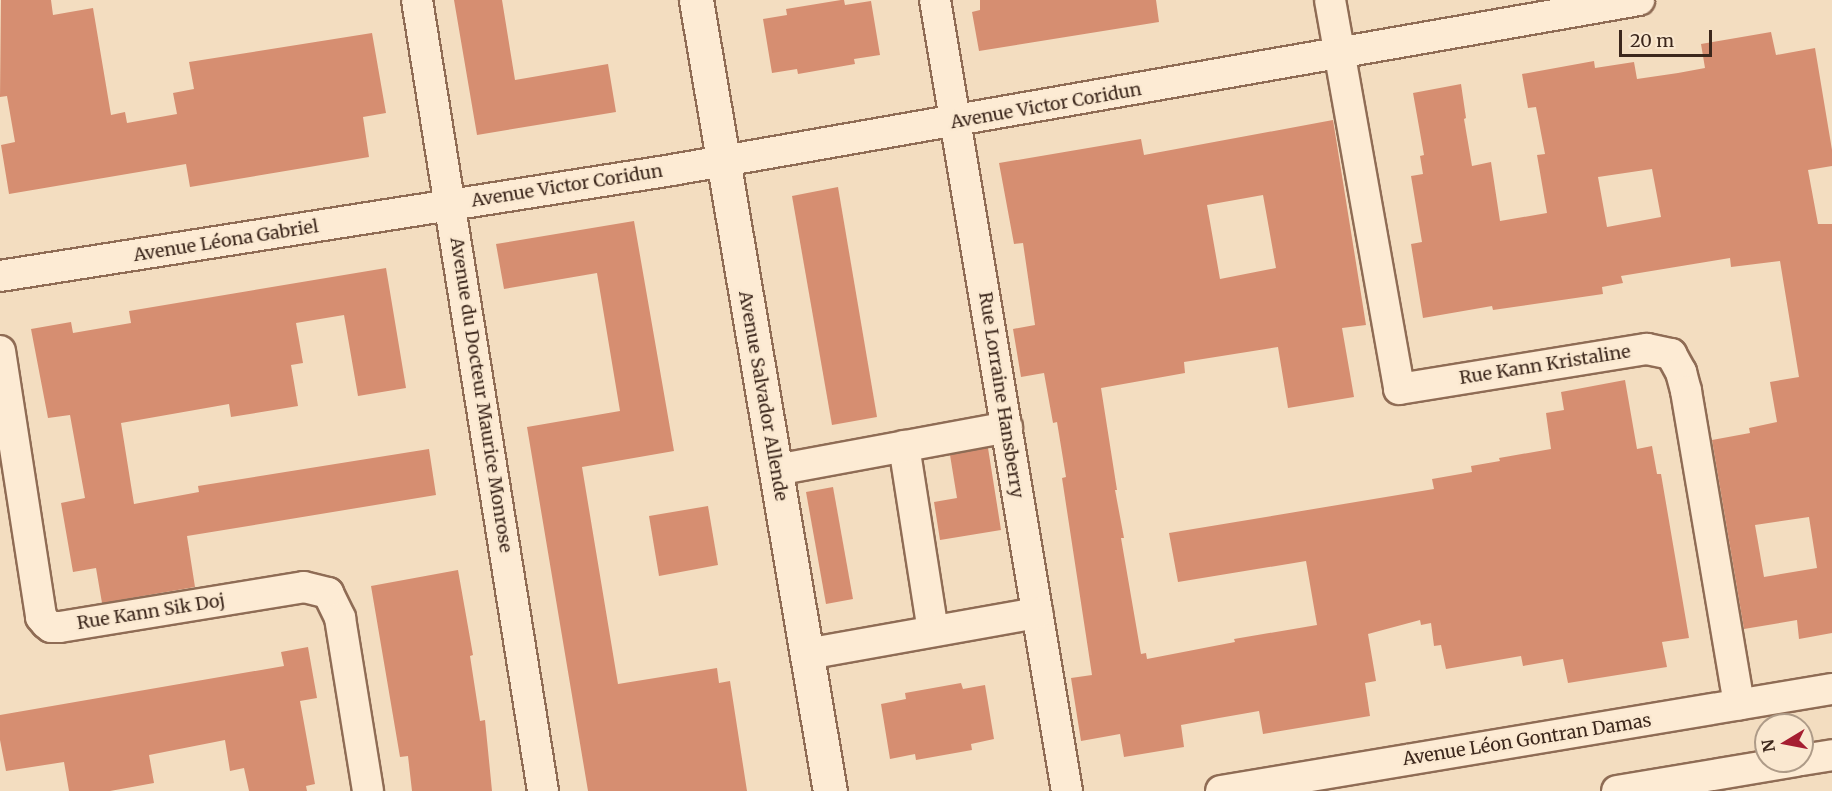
<!DOCTYPE html>
<html>
<head>
<meta charset="utf-8">
<style>
	body { margin:0 }
	#map { position:relative; width:1832px; height:791px; overflow:hidden; background:#f3ddc0; font-family:Merriweather,serif }
	div>[style] { position:absolute }
	[style*='--x'] { left:calc(var(--x)*1px); top:calc(var(--y)*1px); width:calc(var(--w)*1px); rotate:calc(var(--a)*1deg) }
	.building>* { inset:0; background:#d68e71 }
	.roads { filter:drop-shadow(2px 0 #8f6c55) drop-shadow(-2px 0 #8f6c55) drop-shadow(0 2px #8f6c55) drop-shadow(0 -2px #8f6c55) }
	.minor>* { height:30px; margin:-15px; padding:0 15px; transform-origin:15px; border-radius:15px; background:#fdebd4 }
	.secondary>* { height:33px; margin:-16.5px; padding:0 16.5px; transform-origin:16.5px; border-radius:16.5px; background:#fdebd4 }
	span { translate:-50% -50%; white-space:nowrap; text-align:center; line-height:1.15; -webkit-text-stroke:4.5px #fae8d0; paint-order:stroke }
	.street-label { font-size:18px; color:#3c271c }
	.north { position:absolute; left:1754px; top:713px; width:60px; height:60px; box-sizing:border-box; background:#fae8d0; border:2px solid #ae9b88; border-radius:50%; rotate:260deg; font-size:16px; font-weight:700; line-height:24px; text-align:center; color:#3c271c }
	.north::after { content:''; display:block; margin:auto; width:21px; height:27px; background:#a51e31; clip-path:polygon(50% 0,100% 100%,50% 72%,0 100%) }
	.scale { position:absolute; left:1619px; top:30px; width:93px; height:27px; box-sizing:border-box; border:3px solid #3c271c; border-top:0; padding-left:8px; font-size:18px; line-height:21px; white-space:nowrap; color:#3c271c; -webkit-text-stroke:4px #fae8d0; paint-order:stroke }
</style>
</head>
<body>
<div id="map">
	<div class="building">
		<i style="clip-path:polygon(1px 0,51px 0,53px 15px,93px 8px,111px 115px,125px 112px,127px 123px,177px 114px,173px 93px,194px 89px,189px 62px,372px 33px,386px 113px,363px 117px,369px 157px,190px 187px,186px 164px,9px 194px,1px 145px,15px 142px,7px 96px,0 97px)"></i>
		<i style="clip-path:polygon(454px 0,502px 0,515px 80px,608px 64px,616px 112px,477px 135px)"></i>
		<i style="clip-path:polygon(841px 0,844px 0,845px 5px,871px 1px,880px 55px,854px 59px,855px 64px,798px 74px,797px 69px,772px 73px,763px 19px,787px 15px,786px 9px)"></i>
		<i style="clip-path:polygon(980px 0,1156px 0,1159px 22px,979px 51px,972px 12px,980px 10px)"></i>
		<i style="clip-path:polygon(evenodd,1771px 32px,1776px 55px,1815px 48px,1832px 150px,1832px 166px,1808px 170px,1818px 224px,1832px 224px,1832px 633px,1799px 639px,1797px 620px,1744px 629px,1712px 440px,1750px 433px,1749px 428px,1777px 422px,1770px 382px,1799px 377px,1780px 261px,1731px 267px,1730px 258px,1621px 276px,1623px 283px,1602px 287px,1603px 294px,1493px 310px,1492px 306px,1423px 318px,1411px 244px,1422px 242px,1411px 176px,1423px 174px,1420px 156px,1424px 155px,1413px 93px,1461px 84px,1466px 118px,1464px 119px,1472px 166px,1491px 162px,1500px 221px,1547px 213px,1537px 155px,1545px 154px,1536px 107px,1528px 108px,1522px 74px,1594px 61px,1595px 68px,1634px 62px,1637px 79px,1678px 73px,1705px 68px,1701px 44px,1771px 32px,1652px 169px,1661px 217px,1607px 227px,1598px 177px,1652px 169px,1771px 32px,1809px 517px,1817px 568px,1764px 577px,1755px 525px,1809px 517px)"></i>
		<i style="clip-path:polygon(evenodd,1333px 120px,1366px 325px,1342px 328px,1354px 397px,1288px 408px,1278px 347px,1184px 362px,1185px 373px,1101px 388px,1117px 490px,1115px 490px,1124px 538px,1121px 538px,1141px 654px,1146px 653px,1147px 659px,1235px 642px,1234px 639px,1317px 625px,1306px 561px,1178px 582px,1169px 533px,1434px 489px,1432px 479px,1472px 472px,1471px 466px,1500px 461px,1499px 458px,1551px 449px,1546px 413px,1564px 410px,1561px 392px,1625px 380px,1637px 449px,1652px 446px,1657px 474px,1661px 474px,1689px 638px,1662px 642px,1667px 667px,1568px 683px,1563px 659px,1523px 666px,1521px 656px,1446px 669px,1441px 645px,1434px 646px,1431px 623px,1421px 625px,1420px 620px,1368px 634px,1376px 681px,1365px 683px,1370px 716px,1263px 734px,1259px 711px,1219px 718px,1181px 725px,1184px 747px,1124px 757px,1120px 734px,1081px 741px,1071px 678px,1092px 675px,1062px 478px,1066px 477px,1057px 422px,1053px 423px,1044px 373px,1021px 377px,1013px 329px,1035px 325px,1023px 243px,1014px 244px,999px 163px,1141px 139px,1144px 155px,1333px 120px,1263px 195px,1276px 268px,1220px 279px,1207px 205px,1263px 195px)"></i>
		<i style="clip-path:polygon(838px 187px,877px 417px,832px 425px,792px 196px)"></i>
		<i style="clip-path:polygon(634px 221px,674px 451px,582px 467px,618px 684px,717px 668px,719px 683px,730px 681px,747px 791px,588px 791px,527px 427px,620px 411px,597px 273px,504px 289px,496px 244px)"></i>
		<i style="clip-path:polygon(386px 268px,406px 388px,358px 396px,344px 315px,296px 323px,303px 363px,291px 365px,298px 406px,231px 417px,229px 404px,121px 423px,134px 504px,199px 492px,198px 486px,429px 449px,436px 495px,187px 536px,195px 587px,102px 603px,96px 568px,73px 572px,61px 503px,85px 498px,70px 415px,48px 418px,31px 329px,71px 322px,73px 333px,131px 323px,129px 311px)"></i>
		<i style="clip-path:polygon(988px 448px,1001px 530px,940px 540px,934px 502px,957px 498px,950px 455px)"></i>
		<i style="clip-path:polygon(833px 487px,853px 599px,826px 604px,806px 492px)"></i>
		<i style="clip-path:polygon(708px 506px,718px 565px,659px 576px,649px 516px)"></i>
		<i style="clip-path:polygon(458px 570px,473px 655px,470px 656px,480px 721px,485px 720px,492px 791px,412px 791px,408px 756px,400px 757px,371px 586px)"></i>
		<i style="clip-path:polygon(308px 647px,317px 698px,300px 701px,315px 784px,306px 786px,307px 791px,249px 791px,244px 768px,230px 771px,225px 740px,149px 755px,154px 783px,110px 791px,69px 791px,64px 762px,6px 771px,0 740px,0 715px,284px 666px,281px 652px)"></i>
		<i style="clip-path:polygon(961px 683px,963px 689px,985px 685px,994px 739px,971px 744px,972px 750px,916px 760px,915px 754px,890px 759px,881px 704px,906px 699px,905px 693px)"></i>
	</div>
	<div class="roads">
		<div class="minor">
			<i style="--x:417;--y:0;--w:801;--a:80.95"></i>
			<i style="--x:935;--y:0;--w:802;--a:80.53"></i>
			<i style="--x:1330;--y:0;--w:395;--a:79.9"></i>
			<i style="--x:1399;--y:389;--w:251;--a:-9.2"></i>
			<i style="--x:1647;--y:349;--w:25;--a:12"></i>
			<i style="--x:1671;--y:354;--w:21;--a:61"></i>
			<i style="--x:1681;--y:372;--w:20;--a:75"></i>
			<i style="--x:1686;--y:391;--w:318;--a:80.4"></i>
			<i style="--x:0;--y:276;--w:680;--a:-8.96"></i>
			<i style="--x:672;--y:170;--w:982;--a:-9.97"></i>
			<i style="--x:0;--y:351;--w:269;--a:81.2"></i>
			<i style="--x:41;--y:617;--w:8;--a:50"></i>
			<i style="--x:46;--y:623;--w:6;--a:39"></i>
			<i style="--x:51;--y:627;--w:9;--a:0"></i>
			<i style="--x:60;--y:627;--w:247;--a:-9.3"></i>
			<i style="--x:304;--y:587;--w:25;--a:14"></i>
			<i style="--x:328;--y:593;--w:28;--a:64"></i>
			<i style="--x:340;--y:618;--w:175;--a:80.8"></i>
			<i style="--x:904;--y:446;--w:187;--a:81.1"></i>
			<i style="--x:776;--y:470;--w:235;--a:-10.5"></i>
			<i style="--x:807;--y:654;--w:234;--a:-10.1"></i>
			<i style="--x:1802;--y:760;--w:30;--a:-9"></i>
			<i style="--x:1221;--y:791;--w:619;--a:-9.48"></i>
			<i style="--x:1617;--y:791;--w:182;--a:-9.5"></i>
		</div>
		<div class="secondary">
			<i style="--x:696;--y:0;--w:802;--a:80.39"></i>
		</div>
	</div>
	<div class="street-label">
		<span style="left:1046px;top:106px;rotate:-10deg">Avenue Victor Coridun</span>
		<span style="left:567px;top:186px;rotate:-9deg">Avenue Victor Coridun</span>
		<span style="left:226px;top:241px;rotate:-9deg">Avenue Léona Gabriel</span>
		<span style="left:1545px;top:365px;rotate:-9deg">Rue Kann Kristaline</span>
		<span style="left:481px;top:395px;rotate:81deg">Avenue du Docteur Maurice Monrose</span>
		<span style="left:1001px;top:395px;rotate:81deg">Rue Lorraine Hansberry</span>
		<span style="left:763px;top:396px;rotate:80deg">Avenue Salvador Allende</span>
		<span style="left:151px;top:612px;rotate:-9deg">Rue Kann Sik Doj</span>
		<span style="left:1527px;top:740px;rotate:-9deg">Avenue Léon Gontran Damas</span>
	</div>
	<div class="north">N</div>
	<div class="scale">20 m</div>
</div>
</body>
</html>
